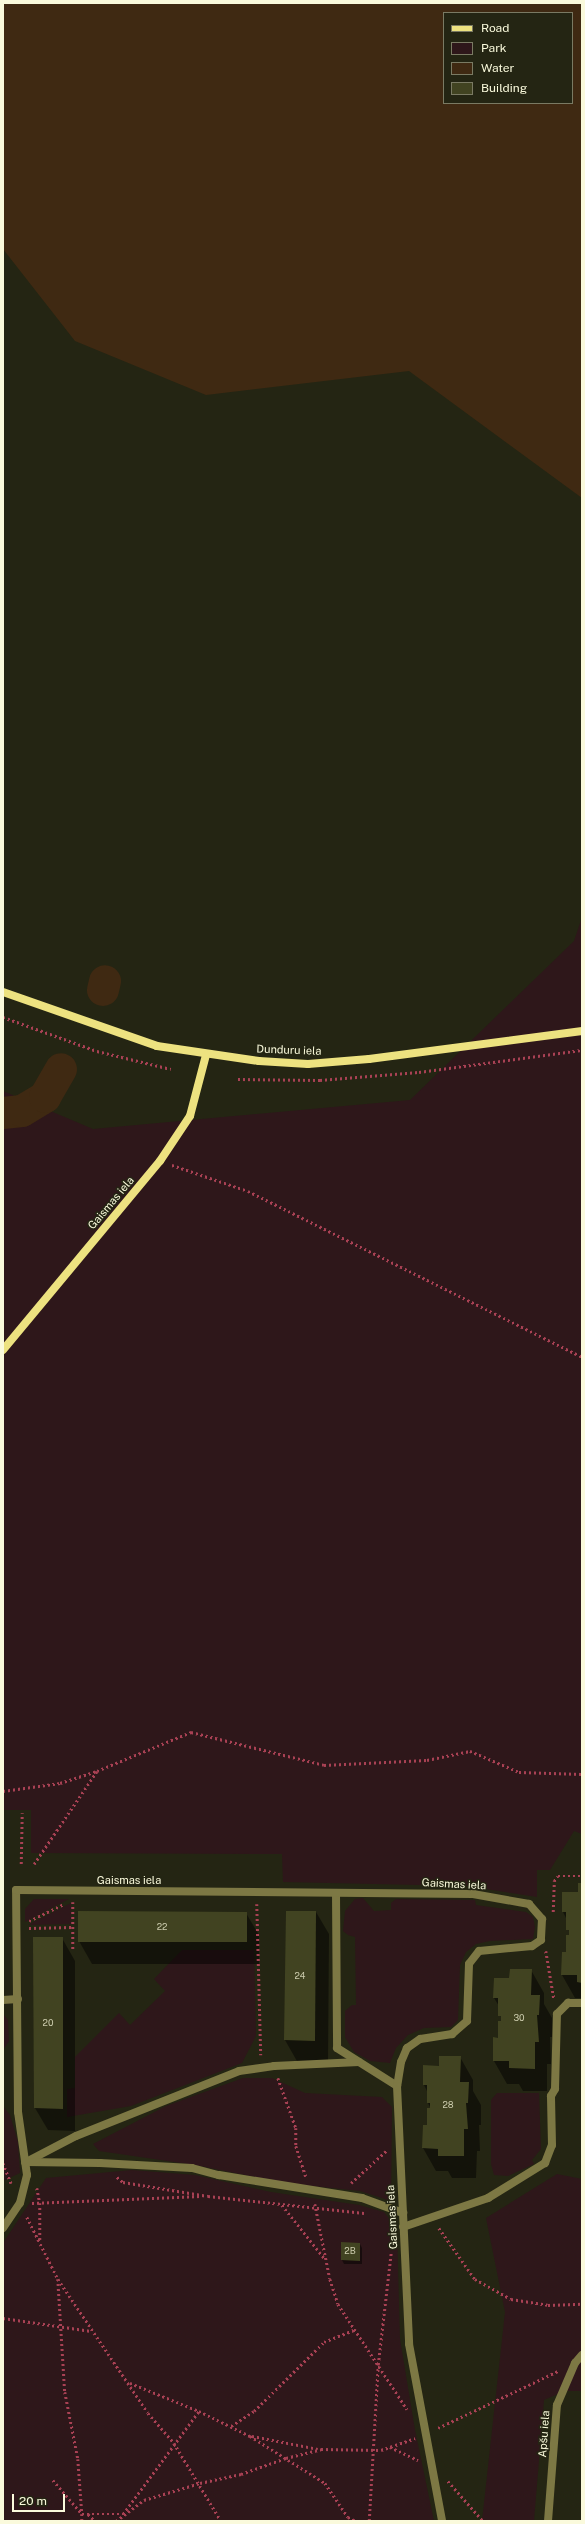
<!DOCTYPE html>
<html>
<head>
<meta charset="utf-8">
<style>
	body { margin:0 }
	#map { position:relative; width:585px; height:2524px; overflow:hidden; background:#242513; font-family:"Public Sans",sans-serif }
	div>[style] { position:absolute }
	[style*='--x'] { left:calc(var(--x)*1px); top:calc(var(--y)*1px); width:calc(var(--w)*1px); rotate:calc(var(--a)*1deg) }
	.green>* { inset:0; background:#2e171a }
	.water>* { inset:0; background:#3f2912 }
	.shadow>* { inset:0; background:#0007 }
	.river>* { height:32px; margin:-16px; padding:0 16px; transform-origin:16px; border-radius:16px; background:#3f2912 }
	.building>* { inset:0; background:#414321 }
	.path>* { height:2.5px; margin-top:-1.25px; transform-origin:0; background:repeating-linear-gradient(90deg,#a94154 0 2px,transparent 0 5px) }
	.lane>* { height:8px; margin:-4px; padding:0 4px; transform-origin:4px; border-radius:4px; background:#7d7844 }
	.street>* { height:8px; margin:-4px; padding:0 4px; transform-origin:4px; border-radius:4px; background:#7d7844 }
	.secondary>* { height:8px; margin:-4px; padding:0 4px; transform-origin:4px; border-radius:4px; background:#ede280 }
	span { translate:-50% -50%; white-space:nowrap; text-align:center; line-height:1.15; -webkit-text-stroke:3px #242513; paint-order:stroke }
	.number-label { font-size:9px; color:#ccccad }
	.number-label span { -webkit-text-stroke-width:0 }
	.street-label { font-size:11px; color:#fafadc }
	.frame { position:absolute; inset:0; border:4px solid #fafadc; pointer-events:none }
	.legend { position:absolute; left:443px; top:12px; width:130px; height:92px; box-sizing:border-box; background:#242513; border:1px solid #7a7a63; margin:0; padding:5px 7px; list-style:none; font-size:12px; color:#fafadc }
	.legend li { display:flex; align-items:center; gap:8px; height:20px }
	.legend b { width:20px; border:1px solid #7a7a63 }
	.scale { position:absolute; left:12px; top:2494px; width:53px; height:18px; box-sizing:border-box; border:2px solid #fafadc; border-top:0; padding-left:5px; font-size:12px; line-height:14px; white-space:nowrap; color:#fafadc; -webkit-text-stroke:3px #242513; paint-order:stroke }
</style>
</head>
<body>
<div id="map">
	<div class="green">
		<i style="clip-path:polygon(582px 917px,582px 1834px,574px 1831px,550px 1870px,537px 1870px,537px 1897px,466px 1886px,283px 1882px,282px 1854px,31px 1853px,31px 1810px,3px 1810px,3px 1091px,93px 1129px,410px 1100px,574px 941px)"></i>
		<i style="clip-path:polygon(363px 1898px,374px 1911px,391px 1910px,391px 1903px,396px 1899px,475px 1900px,476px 1905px,526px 1912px,533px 1917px,535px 1927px,533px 1939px,490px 1941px,476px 1944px,466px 1952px,460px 1965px,458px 2020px,451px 2027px,424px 2028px,408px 2035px,396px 2048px,390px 2063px,370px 2061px,354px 2052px,345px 2037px,345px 2011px,352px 2005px,356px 2005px,355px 1937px,348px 1935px,343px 1931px,345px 1911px,355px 1899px)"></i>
		<i style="clip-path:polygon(34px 1899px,69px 1899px,25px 1922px,25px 1909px)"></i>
		<i style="clip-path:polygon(71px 1903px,71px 1924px,28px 1925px)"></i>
		<i style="clip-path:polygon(182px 1950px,254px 1950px,256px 2036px,242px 2063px,131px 2106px,67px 2117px,67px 2089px,75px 2088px,75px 2057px,119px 2013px,130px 2025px,165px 1991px,154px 1979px)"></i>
		<i style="clip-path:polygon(3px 2014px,8px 2020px,9px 2041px,3px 2050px)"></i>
		<i style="clip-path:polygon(243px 2078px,272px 2078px,305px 2093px,382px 2097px,392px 2107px,391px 2201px,360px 2191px,284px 2183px,195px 2165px,99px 2151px,93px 2144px,166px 2106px)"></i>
		<i style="clip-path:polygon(497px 2093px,539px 2093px,541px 2149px,532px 2160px,534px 2164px,508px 2176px,494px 2175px,491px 2164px,491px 2100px)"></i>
		<i style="clip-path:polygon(3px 2106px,10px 2115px,18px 2142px,20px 2173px,3px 2181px)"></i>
		<i style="clip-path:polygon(132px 2170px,195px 2175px,271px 2192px,359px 2205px,384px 2212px,397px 2229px,400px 2339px,415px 2430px,434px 2521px,3px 2521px,3px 2243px,46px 2178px)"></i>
		<i style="clip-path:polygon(557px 2174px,582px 2179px,582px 2391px,565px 2391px,544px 2400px,534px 2521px,482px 2521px,505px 2312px,486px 2218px)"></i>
	</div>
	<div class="water">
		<i style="clip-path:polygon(evenodd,3px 3px,582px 3px,582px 498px,409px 371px,206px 395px,75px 341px,3px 249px,3px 3px,444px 13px,572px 13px,572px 103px,444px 103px,444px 13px)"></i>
	</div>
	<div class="shadow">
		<i style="clip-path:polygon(582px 1884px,582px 1998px,575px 1998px,562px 1975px,563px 1953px,567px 1953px,570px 1936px,567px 1920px,563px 1912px,579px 1893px)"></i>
		<i style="clip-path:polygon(287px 1912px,316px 1912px,329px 1934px,328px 2063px,298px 2063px,285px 2040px)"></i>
		<i style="clip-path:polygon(246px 1913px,259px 1935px,259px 1964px,92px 1964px,79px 1941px)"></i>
		<i style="clip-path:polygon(62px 1938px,75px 1961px,75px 2131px,48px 2130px,35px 2108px)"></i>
		<i style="clip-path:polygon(531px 1970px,544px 1993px,544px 2004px,552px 2018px,552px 2037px,550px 2037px,551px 2064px,547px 2064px,547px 2091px,523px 2091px,519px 2084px,507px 2084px,494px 2061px,494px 2039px,499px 2039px,502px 2022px,499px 2006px,494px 1998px,510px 1979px)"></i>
		<i style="clip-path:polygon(460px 2057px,473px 2080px,473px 2091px,481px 2105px,481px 2125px,479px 2125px,480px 2151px,477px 2151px,476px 2178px,452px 2178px,448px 2171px,436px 2171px,423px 2148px,424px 2126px,428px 2126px,431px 2109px,428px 2103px,428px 2093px,424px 2085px,424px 2066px,440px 2067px)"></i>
		<i style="clip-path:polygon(342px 2243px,360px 2244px,362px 2248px,362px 2264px,344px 2264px,342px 2260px)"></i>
	</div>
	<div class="river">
		<i style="--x:103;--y:990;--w:9;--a:-77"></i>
		<i style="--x:3;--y:1113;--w:19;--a:-6"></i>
		<i style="--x:22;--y:1111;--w:27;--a:-31"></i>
		<i style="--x:45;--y:1097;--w:32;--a:-60"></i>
	</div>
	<div class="building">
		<i style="clip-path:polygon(578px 1883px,582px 1883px,582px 1983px,577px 1982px,577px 1975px,561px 1975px,562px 1952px,566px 1952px,566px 1935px,569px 1935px,569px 1930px,566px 1930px,566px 1912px,562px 1912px,562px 1892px,578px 1892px)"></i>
		<i style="clip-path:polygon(78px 1911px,247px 1912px,247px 1942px,78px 1942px)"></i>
		<i style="clip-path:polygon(286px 1911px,316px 1911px,315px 2041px,284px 2040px)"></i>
		<i style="clip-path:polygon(33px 1937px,63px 1937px,63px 2109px,34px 2108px)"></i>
		<i style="clip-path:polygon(510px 1969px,532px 1969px,531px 1995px,540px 1995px,539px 2015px,537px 2015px,539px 2042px,535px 2042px,535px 2069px,509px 2068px,509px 2061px,493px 2061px,493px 2037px,498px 2038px,498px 2021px,501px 2021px,501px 2016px,498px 2016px,498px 1998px,493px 1998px,494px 1978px,509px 1978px)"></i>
		<i style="clip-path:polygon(439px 2056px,461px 2056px,460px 2082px,469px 2082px,468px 2103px,466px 2103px,468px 2129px,464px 2129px,464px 2156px,438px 2156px,438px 2149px,422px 2148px,423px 2125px,427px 2125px,427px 2108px,430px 2108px,430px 2103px,427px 2103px,427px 2085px,423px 2085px,423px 2065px,439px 2066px)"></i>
		<i style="clip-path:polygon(341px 2242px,360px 2243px,360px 2261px,341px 2260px)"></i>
	</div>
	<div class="path">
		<i style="--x:3;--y:1017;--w:100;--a:19.9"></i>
		<i style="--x:97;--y:1051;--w:76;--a:13.7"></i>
		<i style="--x:238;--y:1079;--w:82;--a:0.7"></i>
		<i style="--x:320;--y:1080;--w:99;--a:-4.6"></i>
		<i style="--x:419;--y:1072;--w:164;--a:-7.7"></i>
		<i style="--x:172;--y:1165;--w:80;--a:18.9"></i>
		<i style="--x:248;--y:1191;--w:373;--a:26.4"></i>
		<i style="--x:3;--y:1791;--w:58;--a:-8"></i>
		<i style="--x:60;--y:1783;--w:38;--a:-18"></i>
		<i style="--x:21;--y:1864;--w:51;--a:-88.9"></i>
		<i style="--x:34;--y:1864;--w:112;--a:-55.9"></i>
		<i style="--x:97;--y:1771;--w:102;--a:-22.5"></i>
		<i style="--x:191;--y:1732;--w:137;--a:13.9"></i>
		<i style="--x:324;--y:1765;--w:103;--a:-2.8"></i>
		<i style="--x:427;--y:1760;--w:44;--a:-11.8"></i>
		<i style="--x:470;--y:1751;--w:53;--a:23.2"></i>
		<i style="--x:519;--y:1772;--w:63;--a:1.8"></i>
		<i style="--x:73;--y:1902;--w:49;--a:90"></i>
		<i style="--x:257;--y:1904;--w:151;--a:88.5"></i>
		<i style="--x:553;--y:1912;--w:31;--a:-88"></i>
		<i style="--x:554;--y:1881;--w:6;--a:-51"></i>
		<i style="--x:558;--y:1876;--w:24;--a:0"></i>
		<i style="--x:29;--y:1921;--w:39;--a:-26"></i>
		<i style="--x:29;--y:1928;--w:44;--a:-1.3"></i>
		<i style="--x:546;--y:1951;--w:49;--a:80.5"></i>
		<i style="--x:278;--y:2078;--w:53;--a:70.2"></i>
		<i style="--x:296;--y:2128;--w:18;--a:90"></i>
		<i style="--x:296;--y:2146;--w:32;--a:72"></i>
		<i style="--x:3;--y:2163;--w:22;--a:68"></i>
		<i style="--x:117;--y:2177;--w:8;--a:40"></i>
		<i style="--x:123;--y:2182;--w:86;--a:9.4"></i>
		<i style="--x:208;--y:2196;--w:157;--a:6.2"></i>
		<i style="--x:351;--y:2183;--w:49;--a:-42.5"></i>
		<i style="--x:37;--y:2188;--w:15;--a:79"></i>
		<i style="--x:40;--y:2203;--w:38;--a:90"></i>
		<i style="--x:32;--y:2203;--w:169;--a:-2.4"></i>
		<i style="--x:315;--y:2204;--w:76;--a:78.7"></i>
		<i style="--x:330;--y:2279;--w:26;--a:72"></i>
		<i style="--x:338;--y:2304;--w:126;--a:56.7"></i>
		<i style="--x:282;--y:2205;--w:69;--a:51.5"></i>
		<i style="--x:27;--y:2217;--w:69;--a:63.4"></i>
		<i style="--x:58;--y:2279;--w:161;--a:56.1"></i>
		<i style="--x:148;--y:2413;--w:40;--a:49"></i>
		<i style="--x:174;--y:2443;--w:91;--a:58.9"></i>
		<i style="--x:439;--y:2228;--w:62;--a:54.8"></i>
		<i style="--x:475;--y:2279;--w:41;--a:29.1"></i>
		<i style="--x:511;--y:2299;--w:37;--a:9"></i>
		<i style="--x:548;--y:2305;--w:34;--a:-2"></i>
		<i style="--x:58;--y:2279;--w:113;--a:86.5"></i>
		<i style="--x:65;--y:2392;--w:68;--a:79"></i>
		<i style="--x:78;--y:2459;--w:55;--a:85.8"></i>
		<i style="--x:82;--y:2514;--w:41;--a:0"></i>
		<i style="--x:123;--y:2514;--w:128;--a:-53.6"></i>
		<i style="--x:3;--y:2318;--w:89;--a:8.4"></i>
		<i style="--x:130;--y:2383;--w:74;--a:22.1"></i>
		<i style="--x:199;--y:2411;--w:57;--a:26.1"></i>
		<i style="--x:250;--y:2436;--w:89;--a:32.1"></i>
		<i style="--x:325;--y:2483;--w:41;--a:55.9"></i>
		<i style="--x:348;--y:2517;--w:9;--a:27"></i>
		<i style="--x:231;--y:2426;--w:27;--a:-33"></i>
		<i style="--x:254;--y:2411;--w:98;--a:-44.6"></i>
		<i style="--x:324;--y:2342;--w:32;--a:-22"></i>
		<i style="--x:438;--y:2428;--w:133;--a:-25.4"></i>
		<i style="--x:252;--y:2436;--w:67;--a:11.1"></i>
		<i style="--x:390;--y:2447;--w:31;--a:25"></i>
		<i style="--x:53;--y:2480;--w:45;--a:49.5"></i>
		<i style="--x:82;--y:2514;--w:7;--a:90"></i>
		<i style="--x:448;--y:2481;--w:53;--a:48.8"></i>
		<i style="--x:88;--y:2514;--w:10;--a:45"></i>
		<i style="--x:116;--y:2521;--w:35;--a:-37"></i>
		<i style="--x:144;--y:2500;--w:59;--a:-16.9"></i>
		<i style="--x:200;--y:2483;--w:42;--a:-12.4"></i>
		<i style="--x:241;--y:2474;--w:48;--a:-19.6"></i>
		<i style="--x:286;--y:2458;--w:36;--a:-14"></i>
		<i style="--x:321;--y:2449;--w:60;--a:1"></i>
		<i style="--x:381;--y:2450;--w:36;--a:-19"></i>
		<i style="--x:369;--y:2521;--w:156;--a:-86.7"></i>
		<i style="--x:378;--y:2365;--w:113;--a:-83.4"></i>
	</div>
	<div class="lane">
		<i style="--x:336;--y:1893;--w:155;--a:89.6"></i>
		<i style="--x:337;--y:2048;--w:71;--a:32.3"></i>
		<i style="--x:28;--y:2161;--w:54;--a:-27.5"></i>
		<i style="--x:76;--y:2136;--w:175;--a:-21.7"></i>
		<i style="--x:239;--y:2071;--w:35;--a:-8"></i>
		<i style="--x:274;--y:2066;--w:85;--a:-2.7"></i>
		<i style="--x:25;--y:2162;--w:75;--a:0.8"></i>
		<i style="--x:100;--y:2163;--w:92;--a:3.1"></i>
		<i style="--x:192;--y:2168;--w:28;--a:15"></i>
		<i style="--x:219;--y:2175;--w:145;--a:9.1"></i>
		<i style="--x:362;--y:2198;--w:44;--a:20.1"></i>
		<i style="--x:403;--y:2227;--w:90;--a:-18.8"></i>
		<i style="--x:488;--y:2198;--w:67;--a:-31.6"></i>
		<i style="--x:545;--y:2163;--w:19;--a:-69"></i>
		<i style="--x:552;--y:2145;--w:49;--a:-91.2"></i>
		<i style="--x:551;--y:2096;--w:8;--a:-60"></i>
		<i style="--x:555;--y:2089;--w:75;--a:-88.5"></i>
		<i style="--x:557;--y:2014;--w:16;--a:-45"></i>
		<i style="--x:568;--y:2003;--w:14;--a:0"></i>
	</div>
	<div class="street">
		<i style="--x:3;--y:2000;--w:15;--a:-4"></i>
		<i style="--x:3;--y:2228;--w:30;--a:-56"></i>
		<i style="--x:20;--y:2203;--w:29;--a:-76"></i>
		<i style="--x:27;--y:2175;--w:64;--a:-98.1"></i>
		<i style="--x:18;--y:2112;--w:222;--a:-90.5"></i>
		<i style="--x:16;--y:1890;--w:457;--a:0.5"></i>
		<i style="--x:473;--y:1894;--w:57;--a:10.1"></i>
		<i style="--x:529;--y:1904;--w:20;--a:49"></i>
		<i style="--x:542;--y:1919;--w:21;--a:93"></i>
		<i style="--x:541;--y:1940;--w:11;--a:146"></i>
		<i style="--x:532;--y:1946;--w:53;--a:174.6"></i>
		<i style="--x:479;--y:1951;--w:16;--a:128"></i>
		<i style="--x:469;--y:1964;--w:57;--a:92"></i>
		<i style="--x:467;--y:2021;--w:20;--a:139"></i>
		<i style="--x:452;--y:2034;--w:32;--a:171"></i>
		<i style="--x:420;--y:2039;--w:16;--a:145"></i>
		<i style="--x:407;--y:2048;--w:15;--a:113"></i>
		<i style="--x:401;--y:2062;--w:24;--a:99"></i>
		<i style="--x:397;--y:2086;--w:258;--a:87.3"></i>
		<i style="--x:409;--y:2344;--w:180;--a:79.4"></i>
		<i style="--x:548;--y:2521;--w:116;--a:-85.6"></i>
		<i style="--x:557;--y:2405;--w:46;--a:-66.8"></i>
		<i style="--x:575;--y:2363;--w:11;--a:-49"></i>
	</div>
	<div class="secondary">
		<i style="--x:3;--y:992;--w:163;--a:19.3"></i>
		<i style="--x:157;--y:1046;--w:103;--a:8.4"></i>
		<i style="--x:259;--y:1061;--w:49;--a:3.5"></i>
		<i style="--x:308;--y:1064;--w:61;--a:-4.7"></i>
		<i style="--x:369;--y:1059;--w:215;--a:-7.5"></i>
		<i style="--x:3;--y:1350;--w:246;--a:-50.3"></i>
		<i style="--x:160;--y:1161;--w:54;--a:-56.3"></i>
		<i style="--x:190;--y:1116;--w:63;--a:-75.3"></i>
	</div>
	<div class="number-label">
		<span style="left:162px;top:1927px">22</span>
		<span style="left:300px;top:1976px">24</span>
		<span style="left:519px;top:2018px">30</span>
		<span style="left:48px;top:2023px">20</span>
		<span style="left:448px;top:2105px">28</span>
		<span style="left:350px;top:2251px">2B</span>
	</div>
	<div class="street-label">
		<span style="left:289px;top:1050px;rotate:2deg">Dunduru iela</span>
		<span style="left:111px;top:1203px;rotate:-50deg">Gaismas iela</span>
		<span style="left:129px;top:1880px">Gaismas iela</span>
		<span style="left:454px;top:1884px;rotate:3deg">Gaismas iela</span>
		<span style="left:392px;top:2217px;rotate:-93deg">Gaismas iela</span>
		<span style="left:544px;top:2434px;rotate:-86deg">Apšu iela</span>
	</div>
	<div class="frame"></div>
	<ul class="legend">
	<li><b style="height:5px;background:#ede280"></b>Road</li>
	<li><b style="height:11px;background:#2e171a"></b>Park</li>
	<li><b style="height:11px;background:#3f2912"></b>Water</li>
	<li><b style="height:11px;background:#414321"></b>Building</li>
	</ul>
	<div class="scale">20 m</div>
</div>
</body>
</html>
